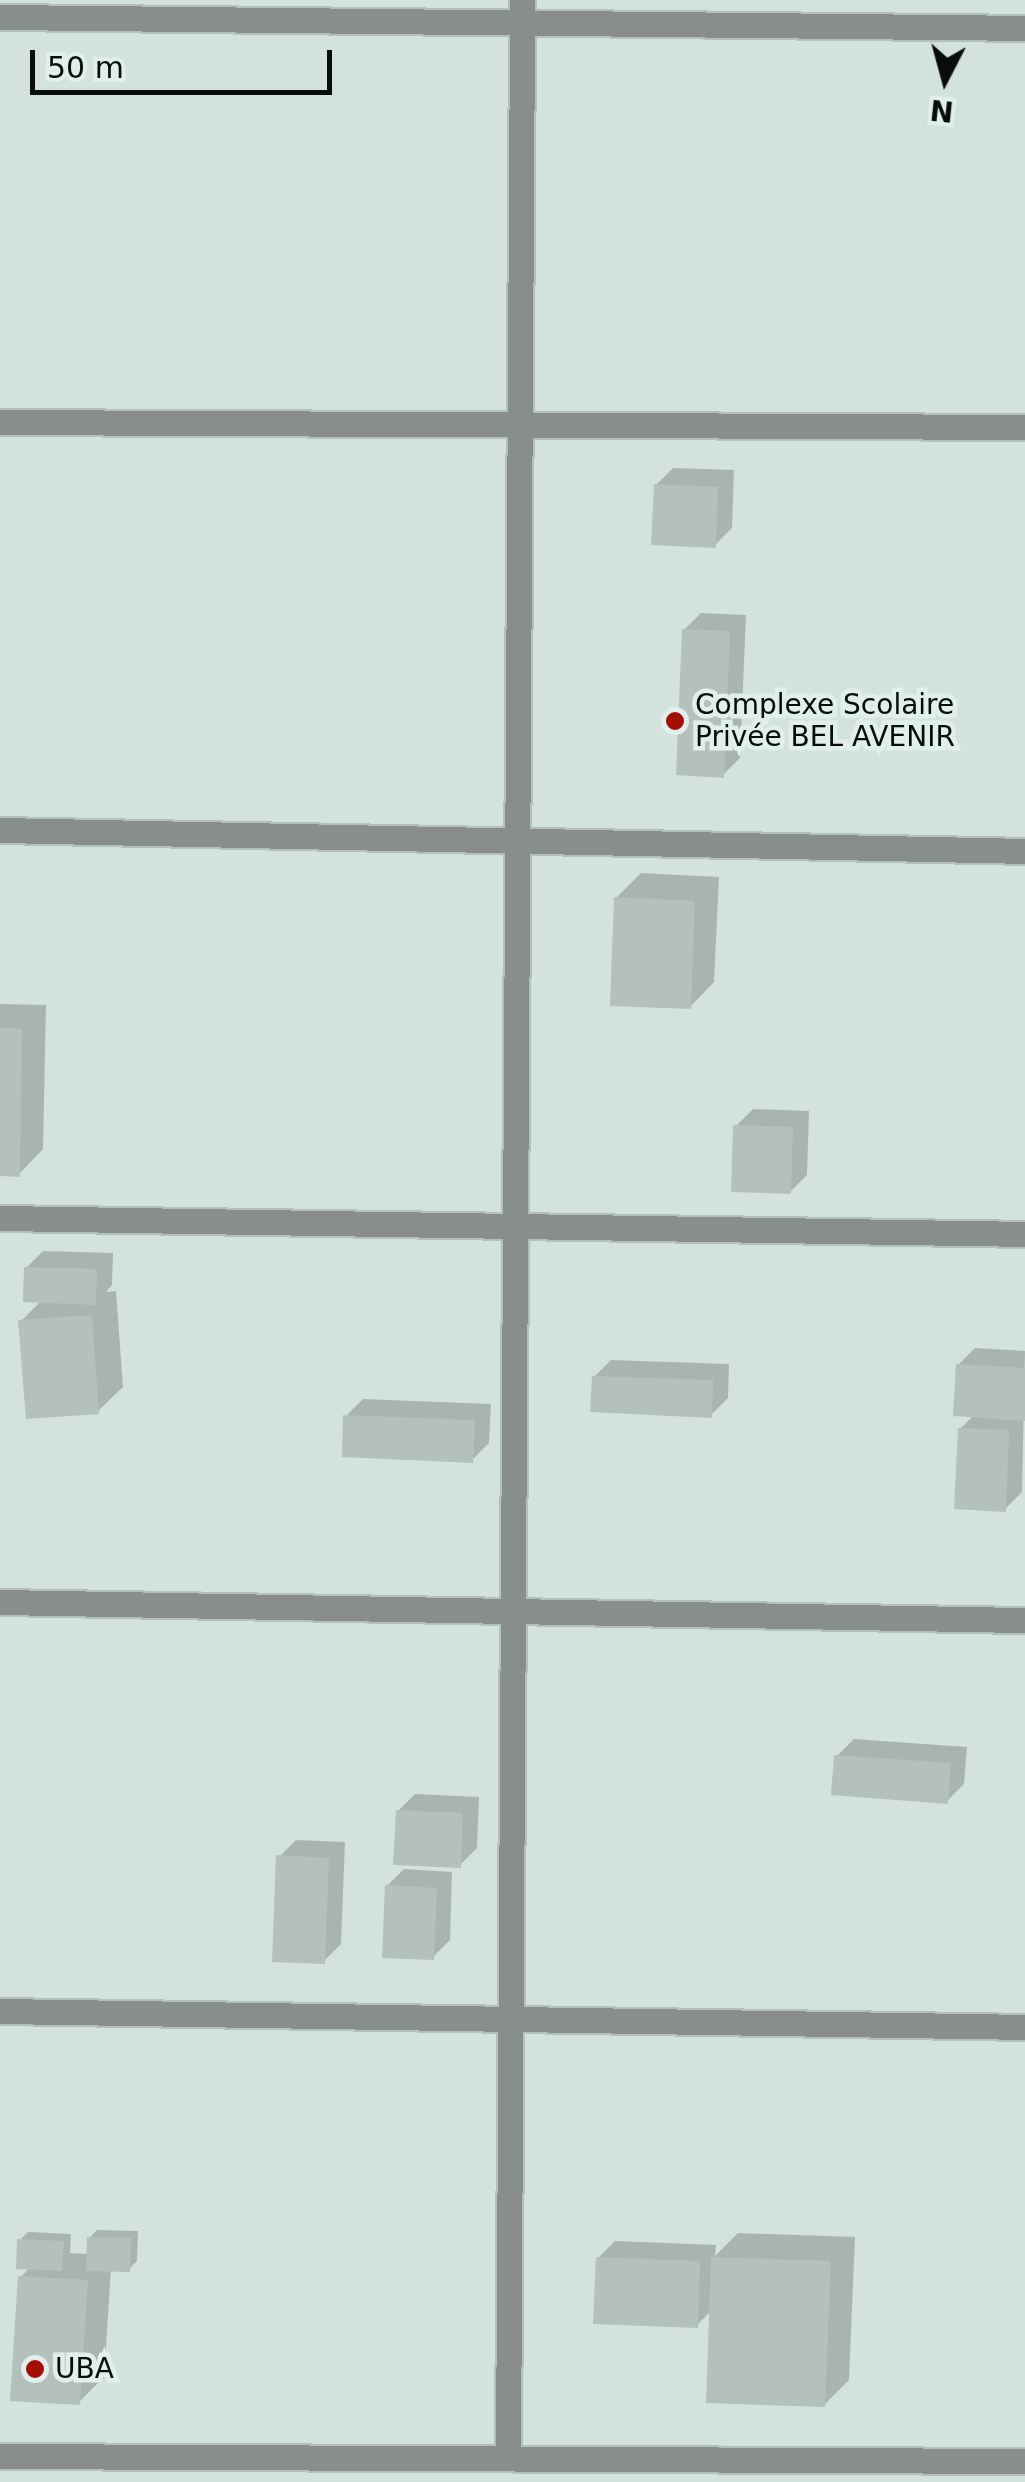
<!DOCTYPE html>
<html>
<head>
<meta charset="utf-8">
<style>
	body { margin:0 }
	#map { position:relative; width:1025px; height:2482px; overflow:hidden; background:#d4e2df; font-family:"DejaVu Sans",sans-serif }
	div>[style] { position:absolute }
	[style*='--x'] { left:calc(var(--x)*1px); top:calc(var(--y)*1px); width:calc(var(--w)*1px); rotate:calc(var(--a)*1deg) }
	.shadow>* { inset:0; background:#0003 }
	.building>* { inset:0; background:#b3c0bd }
	.roads { filter:drop-shadow(2px 0 #b3c0bd) drop-shadow(-2px 0 #b3c0bd) drop-shadow(0 2px #b3c0bd) drop-shadow(0 -2px #b3c0bd) }
	.minor>* { height:25px; margin:-12.5px; padding:0 12.5px; transform-origin:12.5px; border-radius:12.5px; background:#888e8c }
	.dots>* { width:28px; height:28px; translate:-50% -50%; box-sizing:border-box; border:5px solid #e1efec; border-radius:50% }
	span { translate:-50% -50%; white-space:nowrap; text-align:center; line-height:1.15; -webkit-text-stroke:9px #e1efec; paint-order:stroke }
	.poi-label { font-size:28px; color:#080d0c }
	.left { translate:0 -50%; text-align:left }
	.north { position:absolute; left:895px; top:30px; width:100px; height:100px; -webkit-text-stroke:8px #e1efec; paint-order:stroke; rotate:186deg; font-size:28px; font-weight:700; line-height:40px; text-align:center; color:#080d0c }
	.north::after { content:''; display:block; margin:auto; width:35px; height:45px; background:#080d0c; clip-path:polygon(50% 0,100% 100%,50% 72%,0 100%) }
	.scale { position:absolute; left:30px; top:50px; width:302px; height:45px; box-sizing:border-box; border:5px solid #080d0c; border-top:0; padding-left:12px; font-size:30px; line-height:35px; white-space:nowrap; color:#080d0c; -webkit-text-stroke:8px #e1efec; paint-order:stroke }
</style>
</head>
<body>
<div id="map">
	<div class="shadow">
		<i style="clip-path:polygon(673px 468px,734px 470px,732px 528px,715px 545px,656px 485px)"></i>
		<i style="clip-path:polygon(701px 613px,746px 615px,740px 758px,723px 775px,684px 630px)"></i>
		<i style="clip-path:polygon(641px 873px,719px 877px,714px 982px,690px 1007px,616px 898px)"></i>
		<i style="clip-path:polygon(0 1004px,46px 1005px,43px 1149px,19px 1174px,0 1174px)"></i>
		<i style="clip-path:polygon(753px 1109px,809px 1111px,807px 1175px,790px 1192px,736px 1126px)"></i>
		<i style="clip-path:polygon(43px 1251px,113px 1253px,112px 1285px,106px 1292px,116px 1291px,123px 1387px,98px 1411px,21px 1321px,41px 1301px,26px 1268px)"></i>
		<i style="clip-path:polygon(975px 1348px,1025px 1351px,1022px 1492px,1005px 1509px,960px 1429px,974px 1415px,958px 1365px)"></i>
		<i style="clip-path:polygon(611px 1360px,729px 1364px,728px 1398px,711px 1415px,594px 1377px)"></i>
		<i style="clip-path:polygon(363px 1399px,491px 1404px,489px 1443px,472px 1460px,346px 1416px)"></i>
		<i style="clip-path:polygon(854px 1739px,967px 1747px,964px 1784px,947px 1801px,837px 1756px)"></i>
		<i style="clip-path:polygon(415px 1794px,479px 1797px,477px 1848px,460px 1865px,398px 1811px)"></i>
		<i style="clip-path:polygon(296px 1840px,345px 1842px,341px 1944px,324px 1961px,279px 1857px)"></i>
		<i style="clip-path:polygon(404px 1869px,452px 1872px,450px 1940px,433px 1957px,387px 1886px)"></i>
		<i style="clip-path:polygon(97px 2230px,138px 2231px,137px 2261px,129px 2269px,111px 2269px,104px 2377px,79px 2402px,21px 2277px,30px 2267px,20px 2240px,28px 2232px,71px 2234px,70px 2253px,89px 2254px,89px 2238px)"></i>
		<i style="clip-path:polygon(738px 2233px,855px 2237px,849px 2380px,824px 2405px,712px 2310px,697px 2325px,598px 2258px,615px 2241px,716px 2245px,715px 2256px)"></i>
	</div>
	<div class="building">
		<i style="clip-path:polygon(654px 484px,718px 487px,716px 548px,651px 545px)"></i>
		<i style="clip-path:polygon(682px 629px,730px 631px,724px 778px,676px 775px)"></i>
		<i style="clip-path:polygon(614px 897px,695px 901px,691px 1009px,610px 1006px)"></i>
		<i style="clip-path:polygon(0 1028px,22px 1029px,20px 1177px,0 1176px)"></i>
		<i style="clip-path:polygon(733px 1125px,793px 1127px,791px 1194px,731px 1192px)"></i>
		<i style="clip-path:polygon(24px 1267px,97px 1269px,96px 1305px,23px 1302px)"></i>
		<i style="clip-path:polygon(92px 1315px,99px 1414px,26px 1419px,18px 1320px)"></i>
		<i style="clip-path:polygon(956px 1364px,1025px 1368px,1025px 1421px,953px 1416px)"></i>
		<i style="clip-path:polygon(592px 1376px,713px 1380px,712px 1418px,590px 1412px)"></i>
		<i style="clip-path:polygon(343px 1415px,475px 1420px,473px 1463px,342px 1457px)"></i>
		<i style="clip-path:polygon(958px 1428px,1009px 1430px,1006px 1512px,954px 1509px)"></i>
		<i style="clip-path:polygon(834px 1755px,951px 1763px,948px 1804px,831px 1795px)"></i>
		<i style="clip-path:polygon(396px 1810px,463px 1813px,461px 1868px,393px 1865px)"></i>
		<i style="clip-path:polygon(276px 1855px,329px 1858px,325px 1964px,272px 1962px)"></i>
		<i style="clip-path:polygon(385px 1885px,437px 1888px,434px 1960px,382px 1958px)"></i>
		<i style="clip-path:polygon(87px 2237px,131px 2238px,130px 2272px,86px 2271px)"></i>
		<i style="clip-path:polygon(17px 2239px,64px 2241px,62px 2271px,16px 2269px)"></i>
		<i style="clip-path:polygon(596px 2257px,700px 2261px,698px 2328px,593px 2324px)"></i>
		<i style="clip-path:polygon(711px 2257px,831px 2261px,825px 2407px,706px 2403px)"></i>
		<i style="clip-path:polygon(18px 2276px,88px 2280px,80px 2405px,10px 2401px)"></i>
	</div>
	<div class="roads">
		<div class="minor">
			<i style="--x:0;--y:17;--w:1025;--a:0.61"></i>
			<i style="--x:0;--y:422;--w:1025;--a:0.28"></i>
			<i style="--x:0;--y:830;--w:1025;--a:1.17"></i>
			<i style="--x:0;--y:1218;--w:1025;--a:0.89"></i>
			<i style="--x:0;--y:1602;--w:1025;--a:1.01"></i>
			<i style="--x:0;--y:2011;--w:1025;--a:0.89"></i>
			<i style="--x:0;--y:2456;--w:1025;--a:0.28"></i>
			<i style="--x:508;--y:2456;--w:2456;--a:-89.67"></i>
		</div>
	</div>
	<div class="dots">
		<i style="left:675px;top:721px;background:#a40e04"></i>
		<i style="left:35px;top:2369px;background:#a40e04"></i>
	</div>
	<div class="poi-label">
		<span class="left" style="left:695px;top:721px">Complexe Scolaire<br>Privée BEL AVENIR</span>
		<span class="left" style="left:55px;top:2369px">UBA</span>
	</div>
	<div class="north">N</div>
	<div class="scale">50 m</div>
</div>
</body>
</html>
